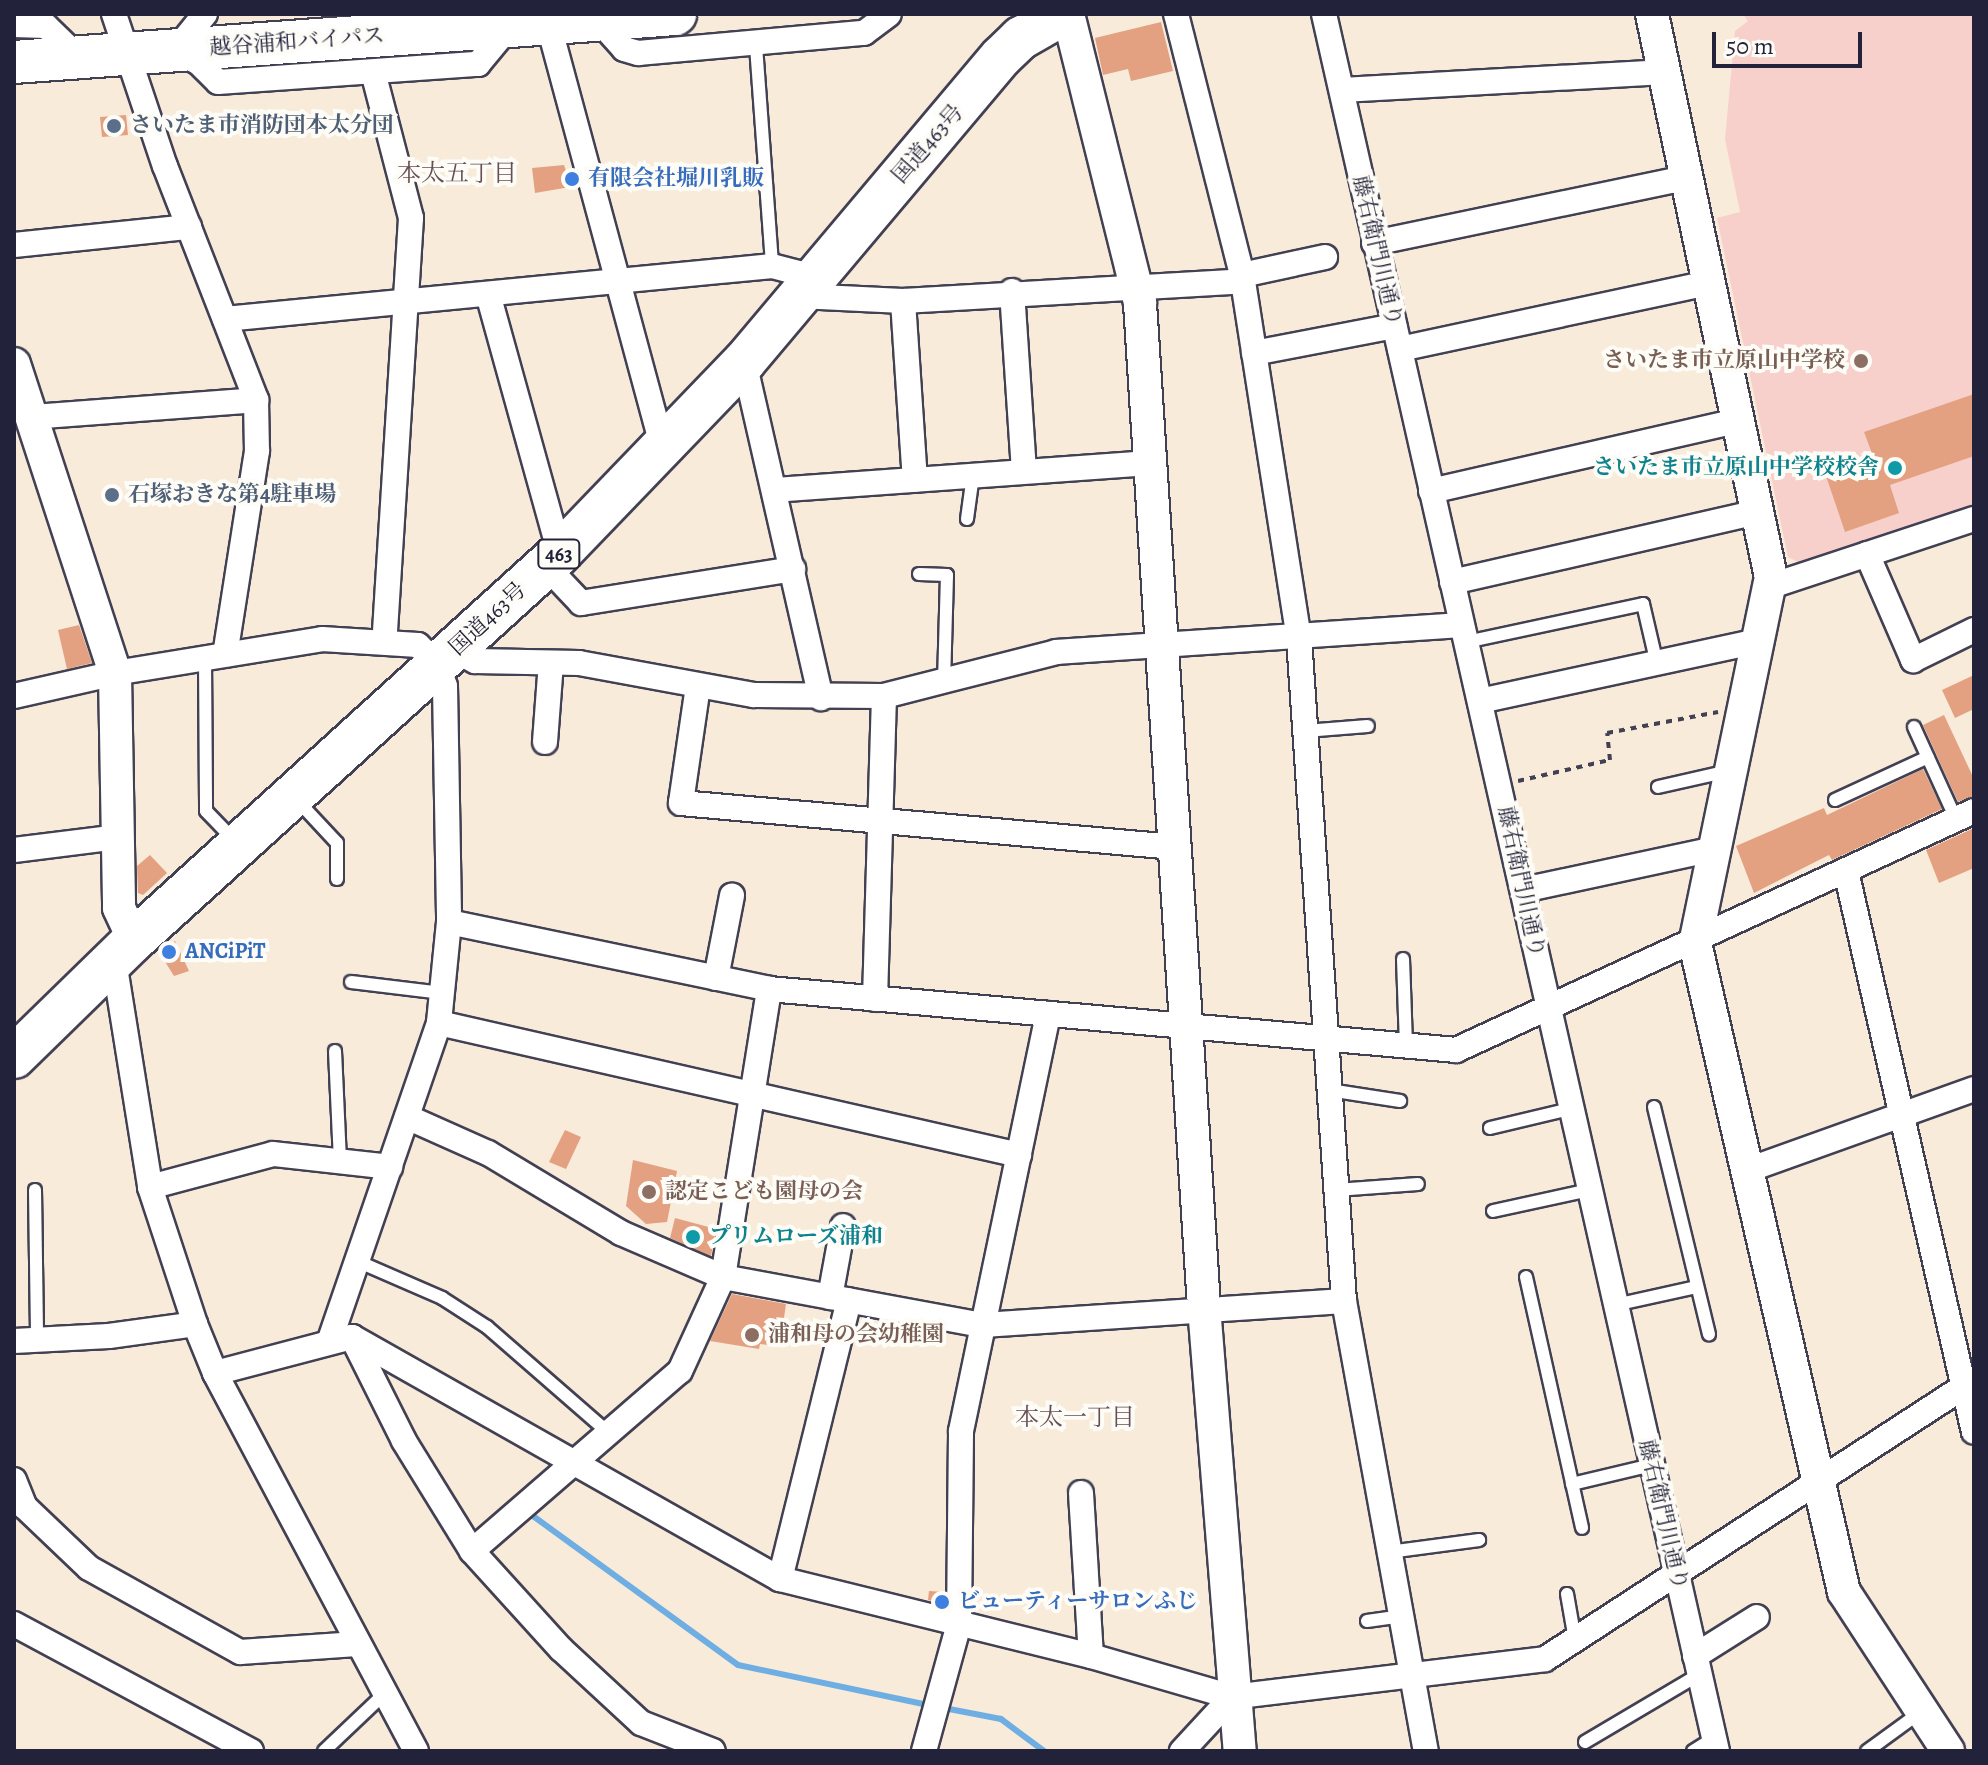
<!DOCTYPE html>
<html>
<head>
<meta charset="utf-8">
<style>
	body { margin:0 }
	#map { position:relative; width:1988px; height:1765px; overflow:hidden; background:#f8ebd9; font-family:Alegreya,"Noto Serif JP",serif }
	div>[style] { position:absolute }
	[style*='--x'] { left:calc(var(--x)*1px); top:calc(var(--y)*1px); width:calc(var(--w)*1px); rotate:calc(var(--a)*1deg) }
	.built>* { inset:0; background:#f7d0cb }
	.stream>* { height:6px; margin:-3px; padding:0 3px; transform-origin:3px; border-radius:3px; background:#6faee2 }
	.building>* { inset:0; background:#e3a182 }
	.path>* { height:4px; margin-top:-2px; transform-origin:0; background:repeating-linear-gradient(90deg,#424053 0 6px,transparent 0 12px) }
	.roads { filter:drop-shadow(2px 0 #424053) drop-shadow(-2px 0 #424053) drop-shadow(0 2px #424053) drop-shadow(0 -2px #424053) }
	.lane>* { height:12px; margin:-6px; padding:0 6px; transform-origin:6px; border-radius:6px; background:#fff }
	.street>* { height:24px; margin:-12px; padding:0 12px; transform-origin:12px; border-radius:12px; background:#fff }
	.secondary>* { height:32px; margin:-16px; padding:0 16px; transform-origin:16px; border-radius:16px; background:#fff }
	.highway>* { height:42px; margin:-21px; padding:0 21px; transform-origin:21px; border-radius:21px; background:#fff }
	.dots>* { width:22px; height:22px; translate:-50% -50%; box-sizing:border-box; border:4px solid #fdfcf7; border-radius:50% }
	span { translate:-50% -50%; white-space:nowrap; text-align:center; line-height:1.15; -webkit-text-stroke:8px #fdfcf7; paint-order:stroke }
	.shield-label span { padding:2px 6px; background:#fdfcf7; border:2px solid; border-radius:6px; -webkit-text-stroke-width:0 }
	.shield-label { font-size:20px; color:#22223b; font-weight:700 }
	.street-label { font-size:22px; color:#22223b }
	.service-label { font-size:22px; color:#4e5e75; font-weight:700 }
	.left { translate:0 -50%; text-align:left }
	.shop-label { font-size:22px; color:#366cbe; font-weight:700 }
	.education-label { font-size:22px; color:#785e54; font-weight:700 }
	.right { translate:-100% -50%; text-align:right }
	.culture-label { font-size:22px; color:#0d838f; font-weight:700 }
	.neighbourhood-label { font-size:24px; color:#664e54 }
	.frame { position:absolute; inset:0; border:16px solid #22223b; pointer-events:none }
	.scale { position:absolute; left:1712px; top:32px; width:150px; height:36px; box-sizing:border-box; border:4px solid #22223b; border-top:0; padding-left:10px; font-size:24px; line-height:28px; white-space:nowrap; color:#22223b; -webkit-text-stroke:6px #fdfcf7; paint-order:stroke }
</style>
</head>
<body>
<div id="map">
	<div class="built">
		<i style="clip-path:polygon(1743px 14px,1974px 14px,1974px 504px,1800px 563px,1788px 557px,1717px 218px,1740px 212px,1725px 139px,1735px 31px,1748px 21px)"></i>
	</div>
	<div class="stream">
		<i style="--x:533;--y:1516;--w:253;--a:36"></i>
		<i style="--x:738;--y:1665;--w:199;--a:11.9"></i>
		<i style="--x:944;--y:1708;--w:58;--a:10.9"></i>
		<i style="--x:1001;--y:1719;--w:54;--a:36.7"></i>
	</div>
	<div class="building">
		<i style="clip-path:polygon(1161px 22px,1173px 71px,1131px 81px,1128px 69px,1103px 75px,1095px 38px)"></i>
		<i style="clip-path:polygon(126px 115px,128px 135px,102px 137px,100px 117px)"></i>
		<i style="clip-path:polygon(564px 165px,566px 171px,572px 170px,576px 186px,535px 193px,532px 168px)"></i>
		<i style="clip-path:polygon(1974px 394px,1974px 456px,1890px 485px,1899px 513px,1845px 532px,1826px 476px,1874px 459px,1864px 432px)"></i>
		<i style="clip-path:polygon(79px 625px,92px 663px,67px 669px,58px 630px)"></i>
		<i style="clip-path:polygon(1974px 675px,1974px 709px,1955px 718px,1942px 690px)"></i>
		<i style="clip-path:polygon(1944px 715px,1974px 779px,1974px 796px,1958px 802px,1923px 725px)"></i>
		<i style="clip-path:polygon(1923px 769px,1942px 809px,1832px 860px,1829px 855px,1754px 893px,1736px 846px,1824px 808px,1827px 815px)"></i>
		<i style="clip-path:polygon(1974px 828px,1974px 868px,1939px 883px,1926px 850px)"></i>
		<i style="clip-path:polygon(150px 855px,167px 873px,143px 895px,138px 893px,137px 866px)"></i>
		<i style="clip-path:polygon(175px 941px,189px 971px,174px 976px,159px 952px)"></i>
		<i style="clip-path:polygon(565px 1130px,581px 1137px,566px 1169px,549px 1162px)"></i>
		<i style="clip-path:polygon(633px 1160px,677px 1171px,667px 1222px,646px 1224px,626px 1206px)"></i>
		<i style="clip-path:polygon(675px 1218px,716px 1229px,711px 1256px,670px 1238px)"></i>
		<i style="clip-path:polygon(732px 1294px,786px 1304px,780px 1346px,760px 1344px,759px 1349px,710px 1341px)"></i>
		<i style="clip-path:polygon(929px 1591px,944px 1592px,944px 1604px,928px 1600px)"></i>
	</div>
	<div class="path">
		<i style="--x:1518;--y:781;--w:94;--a:-12.9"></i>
		<i style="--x:1610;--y:760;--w:27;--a:-96"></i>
		<i style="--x:1607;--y:733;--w:113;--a:-10.7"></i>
	</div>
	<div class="roads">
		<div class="lane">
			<i style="--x:756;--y:46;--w:221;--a:85.8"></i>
			<i style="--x:967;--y:519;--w:44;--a:-82.2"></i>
			<i style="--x:919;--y:574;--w:28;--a:2"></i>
			<i style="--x:947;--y:575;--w:108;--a:91.6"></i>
			<i style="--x:1466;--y:642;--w:181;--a:-12.1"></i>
			<i style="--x:1643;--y:604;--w:62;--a:76.9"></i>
			<i style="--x:205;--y:659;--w:152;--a:89.6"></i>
			<i style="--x:206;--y:811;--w:40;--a:46"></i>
			<i style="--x:1914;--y:727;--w:101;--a:65.5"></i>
			<i style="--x:1305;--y:731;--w:63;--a:-4.5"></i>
			<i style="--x:1658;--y:787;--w:73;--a:-12.7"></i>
			<i style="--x:296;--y:799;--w:60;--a:47"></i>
			<i style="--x:337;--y:843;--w:36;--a:90"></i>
			<i style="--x:1835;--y:800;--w:102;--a:-24.8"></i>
			<i style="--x:1403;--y:959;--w:86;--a:88"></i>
			<i style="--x:351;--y:982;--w:92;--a:6.9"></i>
			<i style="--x:335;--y:1051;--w:111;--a:87.4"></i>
			<i style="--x:1329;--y:1090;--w:72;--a:8.8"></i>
			<i style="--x:1654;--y:1107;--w:234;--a:76.4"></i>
			<i style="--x:1490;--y:1128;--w:82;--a:-13.4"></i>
			<i style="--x:35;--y:1190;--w:150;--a:89.2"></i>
			<i style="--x:1336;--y:1190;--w:82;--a:-4.2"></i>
			<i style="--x:1493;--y:1211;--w:98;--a:-12.3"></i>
			<i style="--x:357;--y:1261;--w:93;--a:23.5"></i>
			<i style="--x:442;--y:1298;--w:54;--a:32.8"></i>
			<i style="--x:487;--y:1327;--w:160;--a:41"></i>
			<i style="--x:1526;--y:1277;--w:257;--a:77.4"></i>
			<i style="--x:1615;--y:1305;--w:84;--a:-12.4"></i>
			<i style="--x:1572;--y:1484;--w:82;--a:-13.4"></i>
			<i style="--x:1389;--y:1552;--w:91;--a:-7.6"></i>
			<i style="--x:1567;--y:1594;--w:47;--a:80.1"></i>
			<i style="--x:1367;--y:1621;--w:34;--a:-8"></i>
			<i style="--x:1585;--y:1742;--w:134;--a:-30.6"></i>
			<i style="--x:324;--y:1751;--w:81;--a:-43.5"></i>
			<i style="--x:1693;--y:1751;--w:25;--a:-32"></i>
			<i style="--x:1867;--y:1751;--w:68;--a:-36"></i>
		</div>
		<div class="street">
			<i style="--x:114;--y:14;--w:160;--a:71.5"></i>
			<i style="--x:165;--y:166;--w:251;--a:68.7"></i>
			<i style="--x:256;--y:400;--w:51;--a:88.9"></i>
			<i style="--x:257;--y:451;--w:206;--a:98.9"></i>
			<i style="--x:205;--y:14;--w:48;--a:129"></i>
			<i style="--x:175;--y:51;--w:25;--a:26"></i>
			<i style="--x:198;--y:62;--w:28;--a:45"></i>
			<i style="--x:218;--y:82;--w:261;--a:-4"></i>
			<i style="--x:478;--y:64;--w:47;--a:-50.2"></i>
			<i style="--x:1176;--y:14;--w:269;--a:75.8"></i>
			<i style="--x:1242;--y:275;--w:367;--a:81.1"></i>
			<i style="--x:1299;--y:638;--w:665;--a:86.12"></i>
			<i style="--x:1344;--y:1301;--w:457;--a:79.7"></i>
			<i style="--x:1324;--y:14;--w:1781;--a:77.25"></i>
			<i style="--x:546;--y:15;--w:449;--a:74.9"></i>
			<i style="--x:600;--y:22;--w:36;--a:48"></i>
			<i style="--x:624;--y:49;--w:15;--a:16"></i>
			<i style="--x:638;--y:53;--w:227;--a:-5.1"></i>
			<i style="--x:864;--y:33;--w:31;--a:-37"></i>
			<i style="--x:14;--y:25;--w:32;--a:2"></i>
			<i style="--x:46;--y:26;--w:46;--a:44.1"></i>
			<i style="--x:373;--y:72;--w:151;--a:75.4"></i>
			<i style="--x:411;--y:218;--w:425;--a:93.6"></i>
			<i style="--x:1342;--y:90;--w:324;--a:-3.2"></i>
			<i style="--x:1374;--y:243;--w:318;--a:-11.8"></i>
			<i style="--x:14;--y:245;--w:176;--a:-5.9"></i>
			<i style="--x:1012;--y:291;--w:180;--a:86.2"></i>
			<i style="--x:488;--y:294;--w:269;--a:74.5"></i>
			<i style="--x:799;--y:296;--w:104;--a:2.8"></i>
			<i style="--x:903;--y:301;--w:333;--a:-3.3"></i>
			<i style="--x:1235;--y:282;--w:10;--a:-45"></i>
			<i style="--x:1242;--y:275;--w:85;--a:-12.2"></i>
			<i style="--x:903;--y:301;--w:179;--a:86.2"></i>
			<i style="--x:225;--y:319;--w:550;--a:-5.53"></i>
			<i style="--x:772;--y:266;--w:43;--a:14.7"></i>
			<i style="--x:1400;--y:349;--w:314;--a:-12.1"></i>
			<i style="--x:1254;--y:353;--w:143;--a:-10.9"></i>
			<i style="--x:744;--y:362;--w:345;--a:77.1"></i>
			<i style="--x:32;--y:417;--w:225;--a:-4.3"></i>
			<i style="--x:774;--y:490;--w:375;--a:-4.1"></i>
			<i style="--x:1431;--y:491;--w:314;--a:-12.9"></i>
			<i style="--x:1867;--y:554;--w:116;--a:66.5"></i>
			<i style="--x:1913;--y:660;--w:68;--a:-26.2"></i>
			<i style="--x:546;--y:566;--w:51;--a:46.6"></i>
			<i style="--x:581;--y:603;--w:215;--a:-9.1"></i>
			<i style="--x:1452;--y:582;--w:313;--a:-12.9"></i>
			<i style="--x:1768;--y:587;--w:217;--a:-18.3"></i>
			<i style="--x:455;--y:650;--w:23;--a:29"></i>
			<i style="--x:475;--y:661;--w:104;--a:1.1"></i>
			<i style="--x:579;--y:663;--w:178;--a:10.4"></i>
			<i style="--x:754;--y:695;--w:130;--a:0.4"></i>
			<i style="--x:884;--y:696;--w:178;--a:-14.3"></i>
			<i style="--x:1056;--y:652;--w:406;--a:-3.8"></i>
			<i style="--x:698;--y:686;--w:118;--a:98.3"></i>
			<i style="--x:681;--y:803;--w:496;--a:5.1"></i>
			<i style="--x:14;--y:696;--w:104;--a:-12.8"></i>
			<i style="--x:115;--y:673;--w:210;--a:-9.3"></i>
			<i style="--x:322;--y:639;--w:96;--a:3.6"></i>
			<i style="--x:418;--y:645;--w:28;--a:45"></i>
			<i style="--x:438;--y:665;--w:22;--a:72"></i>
			<i style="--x:445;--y:686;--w:236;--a:89"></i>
			<i style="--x:449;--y:922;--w:101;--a:95.7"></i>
			<i style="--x:439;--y:1023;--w:335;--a:109"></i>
			<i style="--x:1480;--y:701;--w:283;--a:-12.2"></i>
			<i style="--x:545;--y:742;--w:79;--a:-85.7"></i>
			<i style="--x:14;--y:850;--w:106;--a:-7.1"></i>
			<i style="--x:1846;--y:871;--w:575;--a:77.15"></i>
			<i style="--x:1523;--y:890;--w:195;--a:-12.1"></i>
			<i style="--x:449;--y:922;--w:327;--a:11.8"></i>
			<i style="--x:769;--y:989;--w:690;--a:5.07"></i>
			<i style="--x:1456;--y:1050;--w:570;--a:-24.77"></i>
			<i style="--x:114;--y:961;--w:229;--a:80.9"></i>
			<i style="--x:150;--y:1187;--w:144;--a:71.8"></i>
			<i style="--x:195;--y:1324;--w:53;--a:67.8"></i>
			<i style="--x:215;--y:1373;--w:428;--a:62"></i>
			<i style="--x:716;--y:978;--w:84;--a:-79"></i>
			<i style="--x:875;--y:999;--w:303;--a:-88.3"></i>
			<i style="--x:439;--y:1023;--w:595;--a:12.82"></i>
			<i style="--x:407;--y:1117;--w:89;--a:24"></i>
			<i style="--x:488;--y:1153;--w:155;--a:31"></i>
			<i style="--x:621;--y:1233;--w:111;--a:23.3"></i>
			<i style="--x:723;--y:1277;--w:264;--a:10.5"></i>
			<i style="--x:983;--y:1325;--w:362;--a:-3.8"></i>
			<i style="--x:1748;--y:1170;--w:240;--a:-19.7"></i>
			<i style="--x:150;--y:1187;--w:127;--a:-15"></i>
			<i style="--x:273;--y:1154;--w:118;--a:6.3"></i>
			<i style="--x:830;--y:1297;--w:72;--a:-79.6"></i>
			<i style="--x:352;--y:1337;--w:116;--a:63.4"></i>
			<i style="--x:404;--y:1441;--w:129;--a:58.3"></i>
			<i style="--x:472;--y:1551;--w:132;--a:47.8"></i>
			<i style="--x:561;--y:1649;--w:109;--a:42.8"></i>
			<i style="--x:641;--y:1723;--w:77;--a:21.3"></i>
			<i style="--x:14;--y:1341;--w:95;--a:-3"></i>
			<i style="--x:109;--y:1336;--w:87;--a:-7.9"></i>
			<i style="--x:215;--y:1373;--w:142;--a:-14.7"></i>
			<i style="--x:352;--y:1337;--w:492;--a:29.5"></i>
			<i style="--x:780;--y:1579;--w:320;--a:13.9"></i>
			<i style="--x:1091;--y:1656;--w:147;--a:16.2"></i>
			<i style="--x:1232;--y:1697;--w:74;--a:132.8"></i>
			<i style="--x:14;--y:1480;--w:29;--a:68"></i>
			<i style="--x:25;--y:1507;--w:88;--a:43.6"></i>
			<i style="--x:89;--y:1568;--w:173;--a:29.1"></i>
			<i style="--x:240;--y:1652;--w:117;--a:-3.9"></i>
			<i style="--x:1081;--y:1493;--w:163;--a:86.5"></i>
			<i style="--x:472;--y:1551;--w:275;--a:-40.9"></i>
			<i style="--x:680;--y:1371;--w:103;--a:-65.4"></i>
			<i style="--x:723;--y:1277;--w:292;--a:-80.9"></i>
			<i style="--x:780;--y:1579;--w:287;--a:-76.1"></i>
			<i style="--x:14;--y:1624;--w:269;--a:28.2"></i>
			<i style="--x:1695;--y:1656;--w:73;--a:-32.2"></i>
			<i style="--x:1232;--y:1697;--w:315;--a:-6.9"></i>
			<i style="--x:1545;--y:1659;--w:512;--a:-33.04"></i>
			<i style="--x:924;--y:1751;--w:132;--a:-74.6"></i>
			<i style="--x:959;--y:1624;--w:193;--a:-89.4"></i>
			<i style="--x:961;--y:1431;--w:426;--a:-78.2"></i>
		</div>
		<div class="secondary">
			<i style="--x:1068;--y:14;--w:298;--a:76"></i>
			<i style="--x:1140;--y:303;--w:1006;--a:86.35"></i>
			<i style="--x:1204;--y:1307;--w:445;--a:85.4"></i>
			<i style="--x:1652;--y:14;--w:575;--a:78.07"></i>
			<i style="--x:1771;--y:577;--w:374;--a:101.7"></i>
			<i style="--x:1695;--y:943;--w:666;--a:77.07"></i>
			<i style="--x:1844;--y:1592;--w:190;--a:56.8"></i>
			<i style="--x:14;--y:364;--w:325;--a:71.9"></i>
			<i style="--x:115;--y:673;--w:235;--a:89"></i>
			<i style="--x:119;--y:908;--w:35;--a:65"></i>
		</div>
		<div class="highway">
			<i style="--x:14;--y:62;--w:663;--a:-4.15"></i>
			<i style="--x:14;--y:1057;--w:168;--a:-44.3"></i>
			<i style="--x:134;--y:940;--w:576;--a:-42.25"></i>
			<i style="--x:560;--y:553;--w:265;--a:-46.1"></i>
			<i style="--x:744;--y:362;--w:399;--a:-49.9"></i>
			<i style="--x:1001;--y:57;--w:28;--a:-44"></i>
			<i style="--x:1021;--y:38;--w:48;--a:-29.7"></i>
		</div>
	</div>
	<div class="dots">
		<i style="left:114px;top:126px;background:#5c6f8a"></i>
		<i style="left:572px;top:179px;background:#3f7fe0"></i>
		<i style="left:1861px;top:361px;background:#8d6e63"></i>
		<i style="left:1895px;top:468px;background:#0f9aa8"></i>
		<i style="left:112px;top:495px;background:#5c6f8a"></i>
		<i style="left:169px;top:952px;background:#3f7fe0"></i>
		<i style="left:649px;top:1192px;background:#8d6e63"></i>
		<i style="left:693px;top:1237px;background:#0f9aa8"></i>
		<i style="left:752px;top:1335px;background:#8d6e63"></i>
		<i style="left:942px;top:1602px;background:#3f7fe0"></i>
	</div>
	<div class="shield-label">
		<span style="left:559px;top:554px">463</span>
	</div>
	<div class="street-label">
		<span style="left:297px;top:42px;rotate:-4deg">越谷浦和バイパス</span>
		<span style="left:928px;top:144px;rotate:-49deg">国道463号</span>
		<span style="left:1377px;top:251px;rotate:77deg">藤右衛門川通り</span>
		<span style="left:488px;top:619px;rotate:-43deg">国道463号</span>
		<span style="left:1521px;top:882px;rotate:78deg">藤右衛門川通り</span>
		<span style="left:1663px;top:1515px;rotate:77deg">藤右衛門川通り</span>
	</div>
	<div class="service-label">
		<span class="left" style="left:130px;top:126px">さいたま市消防団本太分団</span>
		<span class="left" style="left:128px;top:495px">石塚おきな第4駐車場</span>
	</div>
	<div class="shop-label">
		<span class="left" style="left:588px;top:179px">有限会社堀川乳販</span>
		<span class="left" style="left:185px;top:952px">ANCiPiT</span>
		<span class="left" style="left:958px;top:1602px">ビューティーサロンふじ</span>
	</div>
	<div class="education-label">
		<span class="right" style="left:1845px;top:361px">さいたま市立原山中学校</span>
		<span class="left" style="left:665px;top:1192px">認定こども園母の会</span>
		<span class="left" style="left:768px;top:1335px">浦和母の会幼稚園</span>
	</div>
	<div class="culture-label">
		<span class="right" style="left:1879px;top:468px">さいたま市立原山中学校校舎</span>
		<span class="left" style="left:709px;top:1237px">プリムローズ浦和</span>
	</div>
	<div class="neighbourhood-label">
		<span style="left:457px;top:174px">本太五丁目</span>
		<span style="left:1075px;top:1418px">本太一丁目</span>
	</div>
	<div class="frame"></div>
	<div class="scale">50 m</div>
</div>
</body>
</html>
